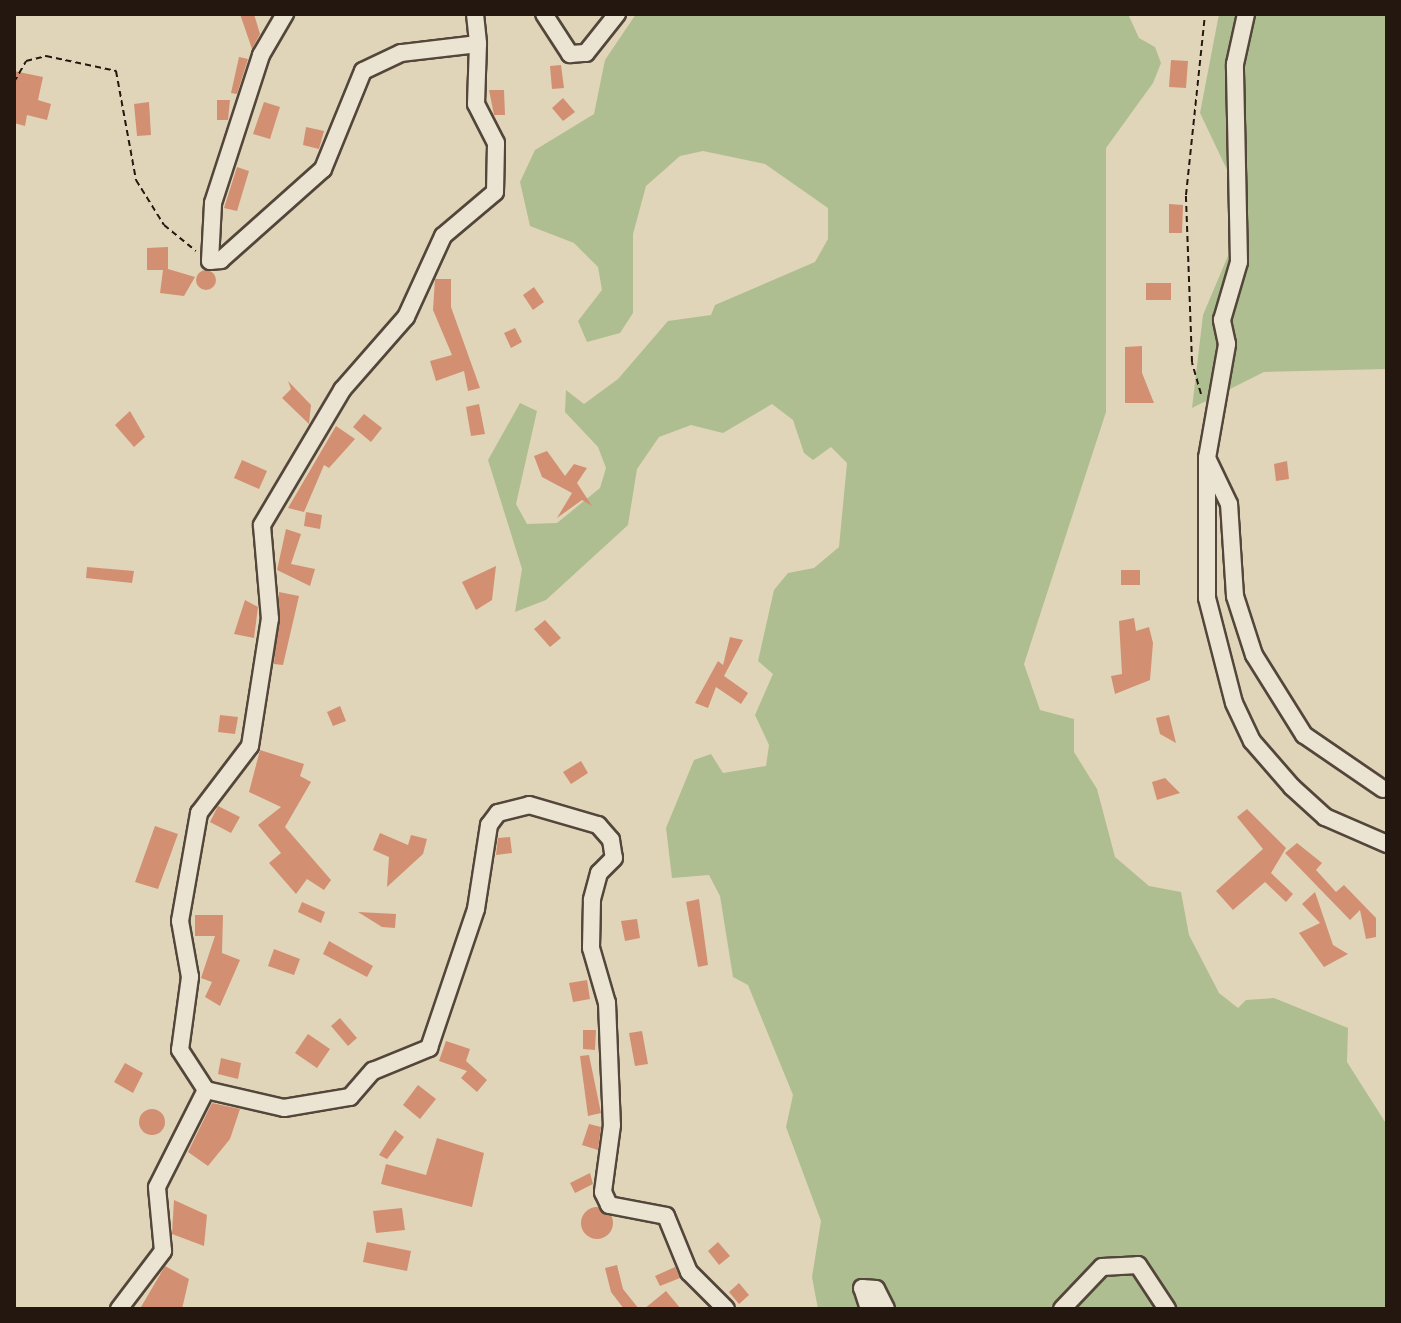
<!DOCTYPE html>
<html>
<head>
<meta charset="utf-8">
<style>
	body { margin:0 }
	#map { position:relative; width:1401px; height:1323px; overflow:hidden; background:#e0d5b9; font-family:Alegreya,serif }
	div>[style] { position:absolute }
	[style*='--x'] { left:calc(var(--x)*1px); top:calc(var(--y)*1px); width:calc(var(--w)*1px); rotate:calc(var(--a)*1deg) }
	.green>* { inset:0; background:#afbe91 }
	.building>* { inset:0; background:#d38f71 }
	.round { border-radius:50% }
	.path>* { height:2px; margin-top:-1px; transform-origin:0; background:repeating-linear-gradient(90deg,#24170f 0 6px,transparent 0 10px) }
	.roads { filter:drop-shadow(2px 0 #53463a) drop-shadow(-2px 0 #53463a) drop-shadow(0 2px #53463a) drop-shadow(0 -2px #53463a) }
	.minor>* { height:16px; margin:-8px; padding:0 8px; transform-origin:8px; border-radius:8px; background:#ebe4d2 }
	span { translate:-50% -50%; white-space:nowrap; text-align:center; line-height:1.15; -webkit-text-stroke:7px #ebe4d2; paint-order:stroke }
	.frame { position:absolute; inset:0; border:16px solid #24170f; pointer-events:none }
</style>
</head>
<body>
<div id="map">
	<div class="green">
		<i style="clip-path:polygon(636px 14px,1128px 14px,1139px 38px,1155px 47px,1161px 63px,1153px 83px,1106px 148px,1106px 412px,1024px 664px,1040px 710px,1074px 719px,1074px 752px,1097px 789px,1115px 857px,1149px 886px,1181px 892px,1189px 935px,1219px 993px,1238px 1008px,1246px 1000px,1274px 998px,1348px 1028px,1347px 1062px,1387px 1125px,1387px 1309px,818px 1309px,812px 1277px,821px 1221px,786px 1127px,793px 1095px,748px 985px,733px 977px,720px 896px,709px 875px,672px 878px,666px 828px,694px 760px,711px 754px,723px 773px,766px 766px,769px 745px,755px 715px,773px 674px,758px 661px,774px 590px,788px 573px,814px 568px,839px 547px,847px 463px,831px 447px,813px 460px,804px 453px,793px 420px,772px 404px,723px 433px,691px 425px,659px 437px,637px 469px,628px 525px,546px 600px,515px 612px,522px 569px,488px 460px,520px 403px,537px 411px,516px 504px,527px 524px,557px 523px,600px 488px,606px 468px,598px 447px,565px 412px,566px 390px,584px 404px,618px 379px,668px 321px,711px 315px,715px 305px,815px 262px,828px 239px,828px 208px,765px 164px,703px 151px,680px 156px,646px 186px,633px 234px,633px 313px,620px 333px,587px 342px,578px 321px,602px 290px,598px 267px,574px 243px,530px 226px,520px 182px,535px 150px,594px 114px,605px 60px)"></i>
		<i style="clip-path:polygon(1219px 14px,1387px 14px,1387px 369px,1264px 372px,1192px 408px,1203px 315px,1230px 251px,1229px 174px,1200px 113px)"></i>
	</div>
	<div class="building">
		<i style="clip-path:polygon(240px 14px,254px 14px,260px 34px,252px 49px)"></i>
		<i style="clip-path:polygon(239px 57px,248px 59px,237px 94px,231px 93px)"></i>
		<i style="clip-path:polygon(1171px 60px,1188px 61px,1186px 88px,1169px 87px)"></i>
		<i style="clip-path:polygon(561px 65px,564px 88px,552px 89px,550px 66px)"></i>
		<i style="clip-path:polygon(14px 71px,43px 77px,38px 100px,51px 104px,47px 120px,27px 115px,25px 126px,14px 123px)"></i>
		<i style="clip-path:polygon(489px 90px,504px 90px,505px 115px,494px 115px)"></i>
		<i style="clip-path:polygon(563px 98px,575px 112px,563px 121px,552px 108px)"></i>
		<i style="clip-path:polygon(217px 100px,230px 100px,228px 120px,217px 120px)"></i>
		<i style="clip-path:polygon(149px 102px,151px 135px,137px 136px,134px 104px)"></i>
		<i style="clip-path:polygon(264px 102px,280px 107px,270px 139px,253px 134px)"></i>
		<i style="clip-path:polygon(306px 127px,324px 131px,319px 149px,303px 145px)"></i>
		<i style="clip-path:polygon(237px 167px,249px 171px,237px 211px,224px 208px)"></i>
		<i style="clip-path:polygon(1169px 204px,1183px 205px,1182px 233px,1169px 233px)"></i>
		<i style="clip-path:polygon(168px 247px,168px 269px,195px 277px,184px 296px,160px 293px,163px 270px,147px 270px,147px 248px)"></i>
		<i class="round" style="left:196px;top:270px;width:20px;height:20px"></i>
		<i style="clip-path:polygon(435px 279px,451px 279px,451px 307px,480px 388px,468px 391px,464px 371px,436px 381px,430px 361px,452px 355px,433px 310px)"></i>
		<i style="clip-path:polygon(1146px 283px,1171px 283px,1171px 300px,1146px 300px)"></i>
		<i style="clip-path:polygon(534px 287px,544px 302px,533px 310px,523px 295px)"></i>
		<i style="clip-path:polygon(515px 328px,522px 342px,511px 348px,504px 333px)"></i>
		<i style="clip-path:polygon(1142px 346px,1142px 373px,1154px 403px,1125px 403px,1125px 347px)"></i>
		<i style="clip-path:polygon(288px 381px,311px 405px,309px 424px,282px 398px,291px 389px)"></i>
		<i style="clip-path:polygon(479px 404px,485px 434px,471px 436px,466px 407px)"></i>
		<i style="clip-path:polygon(130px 411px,145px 437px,134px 447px,115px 425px)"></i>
		<i style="clip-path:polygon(364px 414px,382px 428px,371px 442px,353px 427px)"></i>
		<i style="clip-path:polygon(336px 426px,355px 439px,329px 468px,324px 465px,304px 512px,288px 508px)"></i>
		<i style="clip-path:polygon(547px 451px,565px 476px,574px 464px,587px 468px,577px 483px,592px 506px,582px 500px,557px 518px,572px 493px,542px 477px,534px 456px)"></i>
		<i style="clip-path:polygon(242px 460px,267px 471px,259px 489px,234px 478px)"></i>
		<i style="clip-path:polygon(1287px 461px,1289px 479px,1276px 481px,1274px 464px)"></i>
		<i style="clip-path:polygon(306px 512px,322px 515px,320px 529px,304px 526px)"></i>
		<i style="clip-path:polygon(286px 529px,301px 534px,291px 564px,315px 569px,310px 586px,277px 570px)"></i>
		<i style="clip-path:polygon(496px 566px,492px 600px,476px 610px,462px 582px)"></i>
		<i style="clip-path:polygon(87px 567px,134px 571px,132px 583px,86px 578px)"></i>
		<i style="clip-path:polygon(1121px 570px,1140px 570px,1140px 585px,1121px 585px)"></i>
		<i style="clip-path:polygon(279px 592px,299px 596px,283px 665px,274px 664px)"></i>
		<i style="clip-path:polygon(245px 600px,258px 607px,254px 638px,234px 634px)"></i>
		<i style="clip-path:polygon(1134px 618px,1136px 631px,1149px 627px,1153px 643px,1150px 680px,1115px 694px,1111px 676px,1122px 674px,1119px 621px)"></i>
		<i style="clip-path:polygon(545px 620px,561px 638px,550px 647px,534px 629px)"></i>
		<i style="clip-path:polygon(730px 637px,743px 640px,724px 676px,748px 693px,741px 704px,716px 687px,708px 708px,695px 703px,718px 661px,723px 665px)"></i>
		<i style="clip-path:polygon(340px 706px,346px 721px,333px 726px,327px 712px)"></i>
		<i style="clip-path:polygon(220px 715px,238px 717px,235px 734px,218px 732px)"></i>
		<i style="clip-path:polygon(1169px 715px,1176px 743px,1160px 734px,1156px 718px)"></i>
		<i style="clip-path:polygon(260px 750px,304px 764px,300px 776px,311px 782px,285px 827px,331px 880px,324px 890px,307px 879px,296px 894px,269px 863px,281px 853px,258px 825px,281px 807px,249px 792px)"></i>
		<i style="clip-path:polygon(581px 761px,588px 773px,571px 784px,563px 772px)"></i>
		<i style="clip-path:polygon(1165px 778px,1180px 793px,1157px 800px,1152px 782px)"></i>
		<i style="clip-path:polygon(218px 806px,240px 817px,231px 833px,210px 822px)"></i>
		<i style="clip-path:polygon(1247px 809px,1286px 848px,1271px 873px,1293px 894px,1286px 902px,1265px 882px,1233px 910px,1216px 891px,1263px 849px,1237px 817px)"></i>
		<i style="clip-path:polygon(155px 826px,178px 834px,158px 889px,135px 882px)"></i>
		<i style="clip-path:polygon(380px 833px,408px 845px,411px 835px,427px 839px,423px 854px,387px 887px,389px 857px,373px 850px)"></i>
		<i style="clip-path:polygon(510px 837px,512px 853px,496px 855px,498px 838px)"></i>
		<i style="clip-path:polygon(1297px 843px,1322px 863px,1316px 870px,1336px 892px,1344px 885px,1376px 918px,1376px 937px,1366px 939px,1360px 910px,1350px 920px,1285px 853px)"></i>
		<i style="clip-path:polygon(1315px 892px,1333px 945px,1348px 954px,1324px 967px,1299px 933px,1320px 923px,1302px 904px)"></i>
		<i style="clip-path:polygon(699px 899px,708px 965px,698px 967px,686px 902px)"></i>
		<i style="clip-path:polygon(302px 902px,325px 912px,321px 923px,298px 912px)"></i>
		<i style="clip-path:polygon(358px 912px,396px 914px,395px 928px,382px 927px)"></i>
		<i style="clip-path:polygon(195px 915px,223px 915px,222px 953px,240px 960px,220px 1006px,205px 997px,212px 982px,201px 978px,215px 936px,195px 936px)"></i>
		<i style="clip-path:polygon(637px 919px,640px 938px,625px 941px,621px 921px)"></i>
		<i style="clip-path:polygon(329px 941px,373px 966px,367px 977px,323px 954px)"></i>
		<i style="clip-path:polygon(274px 949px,300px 959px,294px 975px,268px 966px)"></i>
		<i style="clip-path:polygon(587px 980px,590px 999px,573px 1002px,569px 983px)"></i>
		<i style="clip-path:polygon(340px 1018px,357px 1038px,348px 1046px,331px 1026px)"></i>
		<i style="clip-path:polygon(583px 1030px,596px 1030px,595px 1050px,583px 1049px)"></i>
		<i style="clip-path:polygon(642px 1031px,648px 1064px,635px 1066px,629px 1033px)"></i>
		<i style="clip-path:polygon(308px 1034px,330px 1049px,317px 1068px,295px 1053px)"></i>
		<i style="clip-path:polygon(446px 1041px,470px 1049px,466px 1061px,487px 1080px,477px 1092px,461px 1078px,467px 1071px,439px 1061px)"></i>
		<i style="clip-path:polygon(589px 1055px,601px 1113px,588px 1116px,580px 1056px)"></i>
		<i style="clip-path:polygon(221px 1058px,241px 1063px,238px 1079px,218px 1074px)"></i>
		<i style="clip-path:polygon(125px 1063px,143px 1073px,133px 1093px,114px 1082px)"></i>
		<i style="clip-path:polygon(418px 1085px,436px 1099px,420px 1119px,403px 1105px)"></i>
		<i style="clip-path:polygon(212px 1103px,240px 1109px,230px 1139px,208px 1166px,188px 1152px)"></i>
		<i class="round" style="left:139px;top:1109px;width:26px;height:26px"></i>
		<i style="clip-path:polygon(589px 1124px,601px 1127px,598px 1150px,582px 1145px)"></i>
		<i style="clip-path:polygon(395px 1130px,404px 1137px,387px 1159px,379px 1155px)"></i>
		<i style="clip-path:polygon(437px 1138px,484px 1153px,472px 1207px,381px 1184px,386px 1164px,426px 1175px)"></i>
		<i style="clip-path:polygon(590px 1173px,593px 1184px,575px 1193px,570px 1183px)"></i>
		<i style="clip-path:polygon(174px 1200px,207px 1215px,204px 1246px,172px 1234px)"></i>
		<i class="round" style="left:581px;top:1207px;width:32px;height:32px"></i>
		<i style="clip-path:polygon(402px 1208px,405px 1230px,376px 1233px,373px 1211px)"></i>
		<i style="clip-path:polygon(367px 1242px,411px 1251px,407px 1271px,363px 1262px)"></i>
		<i style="clip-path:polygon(718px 1242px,730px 1256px,719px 1265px,708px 1251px)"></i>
		<i style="clip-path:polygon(617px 1265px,623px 1289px,639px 1309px,624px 1309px,611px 1292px,605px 1268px)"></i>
		<i style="clip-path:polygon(165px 1266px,189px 1279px,182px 1309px,141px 1307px)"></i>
		<i style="clip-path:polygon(675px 1267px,680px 1278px,660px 1286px,655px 1276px)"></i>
		<i style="clip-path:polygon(739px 1283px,749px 1295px,739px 1304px,729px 1292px)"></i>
		<i style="clip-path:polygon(666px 1291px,681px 1309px,644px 1309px)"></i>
	</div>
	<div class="path">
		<i style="--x:14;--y:82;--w:24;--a:-60"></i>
		<i style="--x:26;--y:61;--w:21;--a:-14"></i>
		<i style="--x:46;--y:56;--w:72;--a:12.1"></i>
		<i style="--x:116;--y:71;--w:111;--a:79.6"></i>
		<i style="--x:136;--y:180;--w:53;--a:58.1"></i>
		<i style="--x:164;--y:225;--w:41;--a:39.1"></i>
		<i style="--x:1201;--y:394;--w:33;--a:-106"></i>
		<i style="--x:1192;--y:362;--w:167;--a:-92.1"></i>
		<i style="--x:1186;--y:195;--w:182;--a:-84"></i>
	</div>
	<div class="roads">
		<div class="minor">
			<i style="--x:475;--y:14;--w:30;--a:84"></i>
			<i style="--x:544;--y:14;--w:48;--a:57"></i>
			<i style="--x:570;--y:54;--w:16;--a:-4"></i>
			<i style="--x:586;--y:53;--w:50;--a:-51.5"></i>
			<i style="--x:1207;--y:458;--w:116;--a:-80"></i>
			<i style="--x:1227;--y:344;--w:25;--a:-102"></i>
			<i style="--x:1222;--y:320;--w:60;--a:-73.7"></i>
			<i style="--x:1239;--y:262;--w:198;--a:-91.2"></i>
			<i style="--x:1235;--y:64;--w:51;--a:-77.6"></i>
			<i style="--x:1383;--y:789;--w:96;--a:-145.6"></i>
			<i style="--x:1304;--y:735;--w:94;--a:-122"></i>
			<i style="--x:1254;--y:655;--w:62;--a:-107.9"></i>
			<i style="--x:1235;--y:596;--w:92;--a:-93.7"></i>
			<i style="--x:1229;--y:504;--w:51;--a:-115.6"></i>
			<i style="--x:1207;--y:458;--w:140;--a:90"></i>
			<i style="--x:1207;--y:598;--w:108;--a:75.6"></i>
			<i style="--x:1234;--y:703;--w:42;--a:64.7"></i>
			<i style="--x:1252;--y:741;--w:61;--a:49"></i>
			<i style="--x:1292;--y:787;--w:45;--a:42.3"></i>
			<i style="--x:1325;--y:817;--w:68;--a:23.5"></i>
			<i style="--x:206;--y:1090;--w:80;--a:13"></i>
			<i style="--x:284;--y:1108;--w:67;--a:-9.5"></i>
			<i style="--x:350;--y:1097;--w:35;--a:-49"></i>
			<i style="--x:373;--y:1071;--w:61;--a:-22.3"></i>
			<i style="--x:429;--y:1048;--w:147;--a:-71.3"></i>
			<i style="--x:476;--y:909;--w:85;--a:-81.2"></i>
			<i style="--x:489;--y:825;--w:15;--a:-53"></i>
			<i style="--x:498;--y:813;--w:32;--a:-14"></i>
			<i style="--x:529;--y:805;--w:72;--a:16.2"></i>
			<i style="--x:598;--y:825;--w:20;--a:49"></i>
			<i style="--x:611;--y:840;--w:18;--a:81"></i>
			<i style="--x:614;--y:858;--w:21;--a:135"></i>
			<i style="--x:599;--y:873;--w:28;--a:105"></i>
			<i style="--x:592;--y:900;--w:48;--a:91.2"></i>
			<i style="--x:591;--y:948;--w:57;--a:73.8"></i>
			<i style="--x:607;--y:1003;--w:122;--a:87.7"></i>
			<i style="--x:612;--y:1125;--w:68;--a:97.7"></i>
			<i style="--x:603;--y:1192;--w:14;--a:65"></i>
			<i style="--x:609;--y:1205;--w:58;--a:10.9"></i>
			<i style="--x:666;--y:1216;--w:61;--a:67.7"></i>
			<i style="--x:689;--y:1272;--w:52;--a:45"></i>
			<i style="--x:119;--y:1309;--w:73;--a:-52.8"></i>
			<i style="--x:163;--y:1251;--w:64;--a:-95.4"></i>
			<i style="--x:157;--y:1187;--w:109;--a:-63.2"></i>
			<i style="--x:206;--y:1090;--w:48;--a:-123"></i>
			<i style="--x:180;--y:1050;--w:74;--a:-82.2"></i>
			<i style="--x:190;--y:977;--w:57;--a:-100.1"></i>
			<i style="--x:180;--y:921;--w:110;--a:-80"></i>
			<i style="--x:199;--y:813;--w:84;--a:-52.7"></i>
			<i style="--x:250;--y:746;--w:129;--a:-81.1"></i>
			<i style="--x:270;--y:619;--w:94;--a:-94.9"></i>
			<i style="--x:262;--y:525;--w:157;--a:-59.3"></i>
			<i style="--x:342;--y:390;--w:97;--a:-48.8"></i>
			<i style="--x:406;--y:317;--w:89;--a:-65.4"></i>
			<i style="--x:443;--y:236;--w:68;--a:-40.2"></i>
			<i style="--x:495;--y:192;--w:49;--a:-88.8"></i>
			<i style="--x:496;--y:143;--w:44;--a:-117.1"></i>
			<i style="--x:476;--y:104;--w:60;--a:-88.1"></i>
			<i style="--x:478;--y:44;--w:78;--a:173.3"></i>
			<i style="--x:401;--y:53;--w:42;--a:154.7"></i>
			<i style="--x:363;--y:71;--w:106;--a:112.2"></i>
			<i style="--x:323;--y:169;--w:137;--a:138.3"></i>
			<i style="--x:221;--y:260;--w:11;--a:175"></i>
			<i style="--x:210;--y:261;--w:58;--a:-87"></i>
			<i style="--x:213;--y:203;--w:156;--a:-72"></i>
			<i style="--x:261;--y:55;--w:48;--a:-59.7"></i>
			<i style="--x:869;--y:1309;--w:22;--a:-108"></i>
			<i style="--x:862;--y:1288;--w:14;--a:4"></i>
			<i style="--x:876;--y:1289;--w:22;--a:63"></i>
			<i style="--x:1062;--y:1309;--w:58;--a:-46.4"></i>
			<i style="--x:1102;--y:1267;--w:36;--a:-3"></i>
			<i style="--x:1138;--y:1265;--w:53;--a:56.6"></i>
		</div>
	</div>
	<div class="frame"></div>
</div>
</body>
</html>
